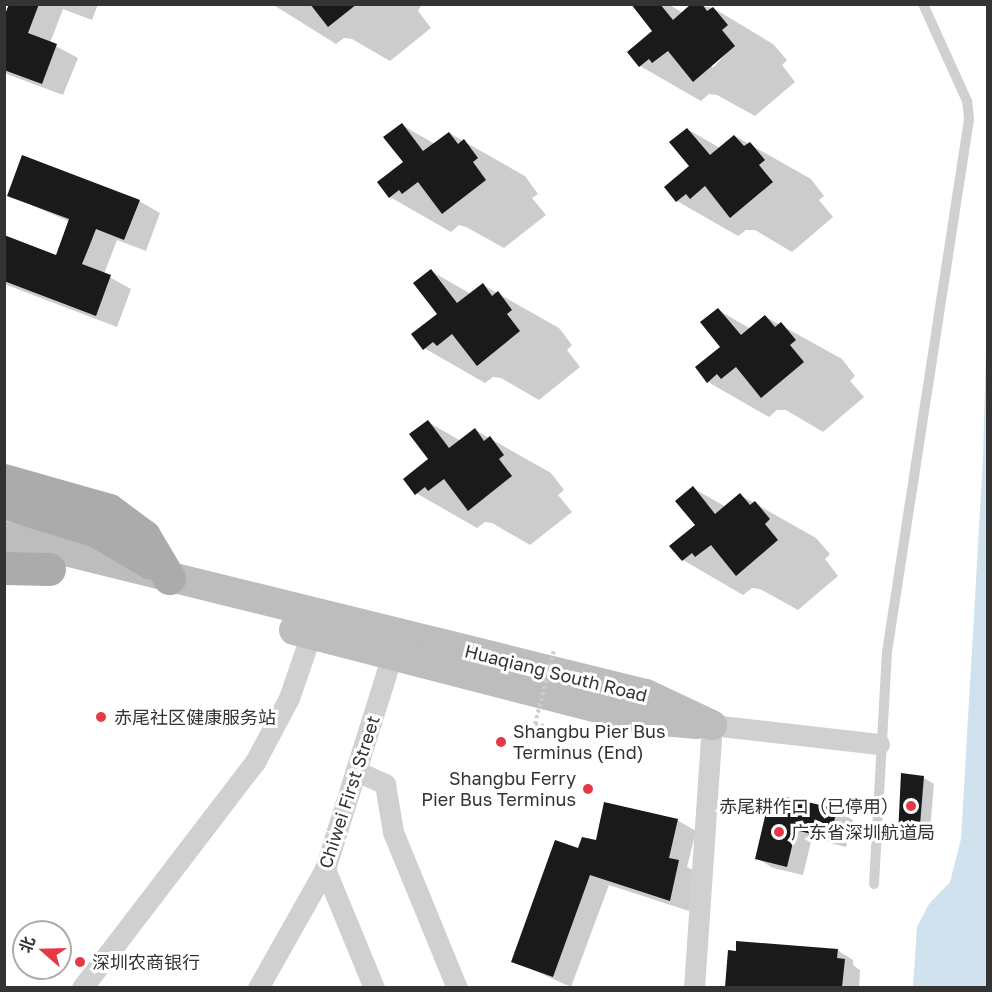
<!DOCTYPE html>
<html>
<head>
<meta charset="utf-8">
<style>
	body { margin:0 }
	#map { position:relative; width:992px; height:992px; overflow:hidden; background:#fff; font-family:"Golos Text","Noto Sans SC",sans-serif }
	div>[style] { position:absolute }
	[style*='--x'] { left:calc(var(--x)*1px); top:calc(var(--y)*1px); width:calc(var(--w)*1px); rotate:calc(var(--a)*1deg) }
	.water>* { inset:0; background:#cfe2ee }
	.shadow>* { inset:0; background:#0003 }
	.building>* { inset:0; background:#1a1a1a }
	.path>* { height:4px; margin-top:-2px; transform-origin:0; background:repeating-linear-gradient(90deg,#cdcdcd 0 3px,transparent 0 6px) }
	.lane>* { height:10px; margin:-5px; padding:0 5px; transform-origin:5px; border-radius:5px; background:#d0d0d0 }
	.street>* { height:21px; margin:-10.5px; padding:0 10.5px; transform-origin:10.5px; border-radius:10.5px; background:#d0d0d0 }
	.secondary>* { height:30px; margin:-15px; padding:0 15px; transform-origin:15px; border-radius:15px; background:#bdbdbd }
	.primary>* { height:33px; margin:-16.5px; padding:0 16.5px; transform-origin:16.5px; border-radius:16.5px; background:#ababab }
	.path-bridge>* { height:4px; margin-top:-2px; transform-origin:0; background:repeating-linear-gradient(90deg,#cdcdcd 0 3px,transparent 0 6px) }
	.dots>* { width:16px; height:16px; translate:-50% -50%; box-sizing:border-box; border:3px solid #fff; border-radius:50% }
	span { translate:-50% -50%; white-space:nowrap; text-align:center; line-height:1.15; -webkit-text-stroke:6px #fff; paint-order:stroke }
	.street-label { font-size:18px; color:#333 }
	.poi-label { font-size:18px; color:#333 }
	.left { translate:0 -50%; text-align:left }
	.right { translate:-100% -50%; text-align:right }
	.frame { position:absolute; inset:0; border:6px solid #333; pointer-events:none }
	.north { position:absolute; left:12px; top:920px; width:60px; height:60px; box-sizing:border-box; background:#fff; border:2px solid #adadad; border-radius:50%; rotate:290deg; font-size:16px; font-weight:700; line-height:24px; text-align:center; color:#333 }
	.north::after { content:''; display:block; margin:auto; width:21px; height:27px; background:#e63946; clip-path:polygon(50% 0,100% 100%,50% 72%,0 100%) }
</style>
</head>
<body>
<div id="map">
	<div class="water">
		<i style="clip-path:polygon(987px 310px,987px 987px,913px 987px,917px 927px,929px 904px,950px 882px,961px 839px,983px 459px)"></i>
	</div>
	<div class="shadow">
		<i style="clip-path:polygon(11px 4px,98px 4px,92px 20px,63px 9px,50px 43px,78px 58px,63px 95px,4px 73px,4px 21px)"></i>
		<i style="clip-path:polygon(272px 4px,422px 4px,418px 11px,431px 28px,390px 61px,352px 39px,344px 38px,336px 44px)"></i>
		<i style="clip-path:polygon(evenodd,637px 4px,668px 4px,683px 13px,693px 4px,713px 8px,773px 44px,787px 60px,782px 65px,795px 82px,755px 116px,717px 95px,709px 94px,701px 101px,640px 66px,654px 31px,637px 4px,733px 46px,713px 68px,711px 65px,733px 46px)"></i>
		<i style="clip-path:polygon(402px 125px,435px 144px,449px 133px,525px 176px,538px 194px,532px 198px,546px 215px,504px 248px,466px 227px,459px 225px,451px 232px,390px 197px,405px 162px)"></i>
		<i style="clip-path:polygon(687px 129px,720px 148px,735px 136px,811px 179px,824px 196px,819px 200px,833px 217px,792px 252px,755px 230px,746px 230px,738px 236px,677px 201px,666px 187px,691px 167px)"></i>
		<i style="clip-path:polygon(9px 195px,139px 201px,160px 213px,146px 251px,117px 240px,104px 274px,131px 289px,117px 327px,4px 284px,4px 237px,57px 256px,70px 222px)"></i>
		<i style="clip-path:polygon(431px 271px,471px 294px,483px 285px,559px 328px,572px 345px,567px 350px,580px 367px,539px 400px,501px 378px,493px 377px,485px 383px,424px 348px,439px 314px)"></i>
		<i style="clip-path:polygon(718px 310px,751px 329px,766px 317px,842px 359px,855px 376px,850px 381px,864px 397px,823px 432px,786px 410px,777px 410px,769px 417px,708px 382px,722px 347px)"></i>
		<i style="clip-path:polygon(428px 422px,461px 441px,475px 430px,551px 473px,564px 490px,558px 495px,572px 512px,530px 545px,492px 523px,485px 522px,477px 528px,416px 493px,431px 459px)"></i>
		<i style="clip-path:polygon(693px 488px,726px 507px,740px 495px,816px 538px,830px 554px,825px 559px,838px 576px,798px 610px,760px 589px,752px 588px,743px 595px,683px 560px,697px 525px)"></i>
		<i style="clip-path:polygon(924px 778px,934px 784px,929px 842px,910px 840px,899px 834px)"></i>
		<i style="clip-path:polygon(783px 798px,837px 811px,853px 820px,846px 847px,812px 838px,803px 875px,773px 868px,757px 858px)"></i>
		<i style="clip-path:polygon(677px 820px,696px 831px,687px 867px,697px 872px,689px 911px,609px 885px,571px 987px,513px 961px,579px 850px)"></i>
		<i style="clip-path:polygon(837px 950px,853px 960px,853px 965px,860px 970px,859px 988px,727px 988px,730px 952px)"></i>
	</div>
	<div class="building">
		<i style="clip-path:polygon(9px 4px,39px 4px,28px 33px,57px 44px,42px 84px,4px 70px,4px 17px)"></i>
		<i style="clip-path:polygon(310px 4px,357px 4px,328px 27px)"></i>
		<i style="clip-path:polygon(631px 4px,660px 4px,673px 20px,691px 4px,702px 4px,707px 11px,713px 7px,728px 25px,722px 30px,735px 46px,693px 82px,668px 51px,652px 63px,649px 59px,639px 67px,627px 52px,652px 31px)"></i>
		<i style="clip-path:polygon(402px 123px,423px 151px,449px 132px,458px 144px,464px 139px,478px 158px,473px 162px,486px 180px,442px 214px,418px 182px,402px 194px,399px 190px,389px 198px,377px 182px,403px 162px,383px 137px)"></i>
		<i style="clip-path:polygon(687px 128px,710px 155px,734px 135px,744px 146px,750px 142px,765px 160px,759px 165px,773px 182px,730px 218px,705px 186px,690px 199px,686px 194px,676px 202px,664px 187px,689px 166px,669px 142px)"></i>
		<i style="clip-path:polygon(22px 155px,140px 200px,124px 240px,96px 229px,89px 247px,82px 264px,111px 275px,96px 316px,4px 281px,4px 235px,56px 255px,69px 219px,7px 196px)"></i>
		<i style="clip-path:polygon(431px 269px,457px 303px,483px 283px,492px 296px,498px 291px,512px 310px,507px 314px,520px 331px,477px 366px,452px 334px,437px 346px,433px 342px,423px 350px,411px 334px,437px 314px,413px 283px)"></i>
		<i style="clip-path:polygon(718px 308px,741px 335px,765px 315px,775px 327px,781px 322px,796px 340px,790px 345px,804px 362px,761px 398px,736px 367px,721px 379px,717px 374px,707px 383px,695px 367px,720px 347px,700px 322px)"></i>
		<i style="clip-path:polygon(428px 420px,449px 448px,475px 428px,484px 441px,490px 436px,504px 455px,499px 459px,512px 476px,468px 511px,444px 479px,428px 491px,425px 487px,415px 495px,403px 479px,428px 459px,409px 434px)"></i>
		<i style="clip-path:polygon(693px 486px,715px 514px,740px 493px,750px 505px,755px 501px,770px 519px,765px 524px,778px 540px,736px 576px,711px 545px,695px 557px,692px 553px,682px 561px,669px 546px,695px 525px,675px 501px)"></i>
		<i style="clip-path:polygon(901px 773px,924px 776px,919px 837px,898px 835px)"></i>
		<i style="clip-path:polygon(782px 796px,837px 809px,830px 839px,796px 830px,787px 867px,755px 859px,767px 808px)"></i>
		<i style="clip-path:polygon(604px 802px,678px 819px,669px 858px,679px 860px,670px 901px,590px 875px,553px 977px,511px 962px,555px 840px,578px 848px,582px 837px,596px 840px)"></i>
		<i style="clip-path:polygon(736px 941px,838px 949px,837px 958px,845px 959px,842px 987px,725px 987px,728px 950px,736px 951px)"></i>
	</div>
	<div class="path">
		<i style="--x:535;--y:724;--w:45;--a:14"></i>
	</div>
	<div class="lane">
		<i style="--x:874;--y:884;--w:232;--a:-86.8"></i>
		<i style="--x:887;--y:652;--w:539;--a:-81.25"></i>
		<i style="--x:969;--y:119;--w:18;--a:-96"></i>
		<i style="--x:967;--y:101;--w:107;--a:-114.4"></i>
	</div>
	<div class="street">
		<i style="--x:356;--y:771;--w:32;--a:24"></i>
		<i style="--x:385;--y:784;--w:49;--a:80.5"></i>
		<i style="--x:393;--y:832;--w:169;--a:67.7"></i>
		<i style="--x:325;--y:869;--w:129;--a:67.6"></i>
		<i style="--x:82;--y:988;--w:285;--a:-52.6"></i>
		<i style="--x:255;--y:762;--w:72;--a:-62"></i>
		<i style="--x:289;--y:698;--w:68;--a:-71"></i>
		<i style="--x:258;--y:988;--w:137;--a:-60.6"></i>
		<i style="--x:325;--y:869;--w:224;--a:-72.6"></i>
		<i style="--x:694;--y:988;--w:264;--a:-86.1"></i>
		<i style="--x:712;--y:725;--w:168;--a:6.5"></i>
	</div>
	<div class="secondary">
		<i style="--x:4;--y:536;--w:661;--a:13.83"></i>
		<i style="--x:646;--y:694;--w:73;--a:25.2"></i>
		<i style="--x:294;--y:630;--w:357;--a:14.4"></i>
		<i style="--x:640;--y:719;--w:57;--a:5"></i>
	</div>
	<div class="primary">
		<i style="--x:4;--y:480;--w:109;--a:15.9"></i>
		<i style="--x:109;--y:510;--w:44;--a:36.6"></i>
		<i style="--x:144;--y:536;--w:49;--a:59.2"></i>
		<i style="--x:9;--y:504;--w:92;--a:17.1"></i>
		<i style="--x:97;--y:531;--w:61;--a:30.8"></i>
		<i style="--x:4;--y:568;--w:45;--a:1.3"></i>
	</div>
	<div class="path-bridge">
		<i style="--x:535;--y:724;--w:76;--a:-75.6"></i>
	</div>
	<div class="dots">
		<i style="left:101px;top:717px;background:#e63946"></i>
		<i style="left:501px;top:742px;background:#e63946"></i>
		<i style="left:588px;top:789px;background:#e63946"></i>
		<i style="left:911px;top:806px;background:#e63946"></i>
		<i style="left:779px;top:832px;background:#e63946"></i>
		<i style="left:80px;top:962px;background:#e63946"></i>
	</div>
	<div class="street-label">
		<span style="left:556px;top:673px;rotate:14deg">Huaqiang South Road</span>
		<span style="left:349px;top:792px;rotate:-72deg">Chiwei First Street</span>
	</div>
	<div class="poi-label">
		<span class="left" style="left:114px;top:717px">赤尾社区健康服务站</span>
		<span class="left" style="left:513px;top:742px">Shangbu Pier Bus<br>Terminus (End)</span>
		<span class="right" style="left:576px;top:789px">Shangbu Ferry<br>Pier Bus Terminus</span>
		<span class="right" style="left:899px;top:806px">赤尾耕作口（已停用）</span>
		<span class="left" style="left:791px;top:832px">广东省深圳航道局</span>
		<span class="left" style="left:92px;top:962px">深圳农商银行</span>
	</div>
	<div class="frame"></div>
	<div class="north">北</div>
</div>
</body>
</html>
